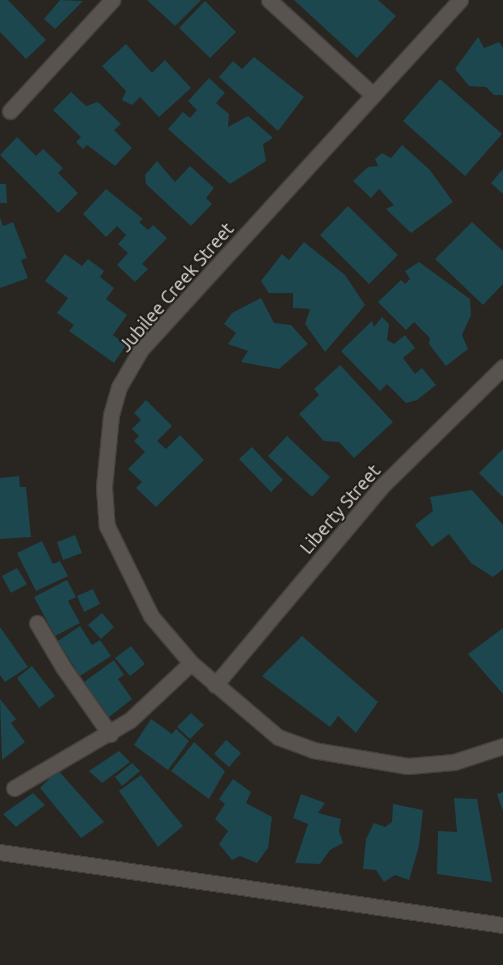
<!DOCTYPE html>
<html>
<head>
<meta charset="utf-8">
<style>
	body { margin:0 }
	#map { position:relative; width:503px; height:965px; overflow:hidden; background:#292521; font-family:Ubuntu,sans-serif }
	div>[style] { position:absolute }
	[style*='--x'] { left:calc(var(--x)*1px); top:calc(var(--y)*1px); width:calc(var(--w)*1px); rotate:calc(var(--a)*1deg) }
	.building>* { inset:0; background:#1c474f }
	.roads { filter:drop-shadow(1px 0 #44403d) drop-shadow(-1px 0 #44403d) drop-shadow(0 1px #44403d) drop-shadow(0 -1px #44403d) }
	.street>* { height:15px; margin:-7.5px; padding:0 7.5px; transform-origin:7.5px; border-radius:7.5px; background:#58534f }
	span { translate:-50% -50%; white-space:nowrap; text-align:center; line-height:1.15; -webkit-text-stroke:4px #1f1c18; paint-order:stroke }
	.street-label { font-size:18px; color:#e1dedc }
</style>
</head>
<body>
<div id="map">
	<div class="building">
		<i style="clip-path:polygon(0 0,8px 0,46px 40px,26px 59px,0 32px)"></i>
		<i style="clip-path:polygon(60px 0,83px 1px,55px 29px,44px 19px)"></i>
		<i style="clip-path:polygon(147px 0,201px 0,175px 26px)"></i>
		<i style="clip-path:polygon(294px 0,378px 0,396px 16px,357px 58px)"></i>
		<i style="clip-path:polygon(205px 1px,236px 32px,210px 58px,179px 28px)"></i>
		<i style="clip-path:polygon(478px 37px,484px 48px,499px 42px,503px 48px,503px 95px,494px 95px,486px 87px,469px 86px,455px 69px)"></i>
		<i style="clip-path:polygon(126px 44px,152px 73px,165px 60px,191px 88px,159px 117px,140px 97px,132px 105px,122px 100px,126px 91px,102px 66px)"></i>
		<i style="clip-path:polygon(254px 57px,304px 97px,278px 131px,219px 77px,233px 61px,242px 69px)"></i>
		<i style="clip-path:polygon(209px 78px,225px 93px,216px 103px,229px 114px,228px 127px,248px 116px,273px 138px,263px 144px,266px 161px,230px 184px,168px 129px,183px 112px,190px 118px,197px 110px,188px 101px)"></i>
		<i style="clip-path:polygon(440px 79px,502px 134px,465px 176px,403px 121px)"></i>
		<i style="clip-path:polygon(71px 92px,86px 106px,98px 102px,121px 124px,114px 130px,132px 148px,115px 166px,87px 145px,83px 149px,76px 142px,81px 137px,53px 110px)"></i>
		<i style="clip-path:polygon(17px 137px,36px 156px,43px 149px,63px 168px,58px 173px,78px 193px,58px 213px,0 155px)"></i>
		<i style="clip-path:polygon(402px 145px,430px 170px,453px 202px,411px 233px,386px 209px,394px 205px,379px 189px,371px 198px,353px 181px,368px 167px,378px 166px,375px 159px,382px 153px,391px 158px)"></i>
		<i style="clip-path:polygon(157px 161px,175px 182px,190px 166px,214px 188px,206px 198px,212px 204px,191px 226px,146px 184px,145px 175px)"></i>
		<i style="clip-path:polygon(503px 169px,503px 194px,491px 183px)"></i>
		<i style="clip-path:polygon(0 184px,6px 184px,7px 203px,0 203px)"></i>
		<i style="clip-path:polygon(106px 189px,143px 219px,139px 222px,148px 230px,153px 225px,167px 238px,142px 264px,148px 269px,135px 282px,117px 265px,128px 253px,118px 244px,126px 235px,117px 226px,106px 237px,83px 214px)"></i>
		<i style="clip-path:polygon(348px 206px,398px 255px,369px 284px,320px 235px)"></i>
		<i style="clip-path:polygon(0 217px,3px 226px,13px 222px,27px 258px,21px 260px,28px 278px,0 288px)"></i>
		<i style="clip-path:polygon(472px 222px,503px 251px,503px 284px,483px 305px,435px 259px)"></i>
		<i style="clip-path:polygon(304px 242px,345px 275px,365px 305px,325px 352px,305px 324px,310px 309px,293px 308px,293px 293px,269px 293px,261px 281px,282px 254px,289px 260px)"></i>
		<i style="clip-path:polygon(65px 254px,82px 266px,88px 259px,104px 271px,100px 277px,114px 288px,106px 299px,127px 315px,113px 335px,126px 345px,114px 363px,69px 331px,74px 325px,57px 313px,68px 298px,45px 281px)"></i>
		<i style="clip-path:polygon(419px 262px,470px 299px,471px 315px,462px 335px,468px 349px,446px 366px,429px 344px,430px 338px,414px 322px,406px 330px,378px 302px,401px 280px,405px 284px,410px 279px,405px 271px)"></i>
		<i style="clip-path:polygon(261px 298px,274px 323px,291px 325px,308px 344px,279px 369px,241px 362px,248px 351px,228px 344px,236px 333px,224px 324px,232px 313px)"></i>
		<i style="clip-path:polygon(382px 317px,389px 324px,387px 340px,394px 344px,405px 335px,415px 348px,403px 358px,415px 374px,422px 368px,436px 385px,417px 400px,406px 403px,387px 384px,380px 391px,341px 351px,372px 321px,374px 327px)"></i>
		<i style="clip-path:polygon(340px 365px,393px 422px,354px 458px,339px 442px,324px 441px,299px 414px,319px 395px,314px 389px)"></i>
		<i style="clip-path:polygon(146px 400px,172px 426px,157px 441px,166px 449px,180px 435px,204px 460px,156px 507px,136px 488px,142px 482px,128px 469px,145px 452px,134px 441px,139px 436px,132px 429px,141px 420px,134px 413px)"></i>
		<i style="clip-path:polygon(287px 436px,330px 477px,312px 497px,268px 456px)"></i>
		<i style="clip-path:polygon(252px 447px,283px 480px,271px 492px,239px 459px)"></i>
		<i style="clip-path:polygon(503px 449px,503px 497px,479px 473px)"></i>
		<i style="clip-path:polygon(19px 476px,20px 487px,26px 487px,31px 537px,0 539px,0 478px)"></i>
		<i style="clip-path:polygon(472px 490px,503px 525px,503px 569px,493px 577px,471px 563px,449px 534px,432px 547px,415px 525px,433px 511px,430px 497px)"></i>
		<i style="clip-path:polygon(75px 535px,82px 553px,63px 560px,57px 542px)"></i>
		<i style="clip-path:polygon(42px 541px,53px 564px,60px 561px,68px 576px,36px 591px,17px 553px)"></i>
		<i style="clip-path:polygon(17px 568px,27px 584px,11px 593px,2px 576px)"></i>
		<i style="clip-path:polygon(67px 580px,76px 597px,68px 601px,80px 623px,55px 636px,34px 597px)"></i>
		<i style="clip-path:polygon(93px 589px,100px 604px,84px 612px,77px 596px)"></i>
		<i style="clip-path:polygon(102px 613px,114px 627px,101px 639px,88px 625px)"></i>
		<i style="clip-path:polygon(80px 626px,92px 645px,100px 640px,111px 656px,80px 676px,58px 641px)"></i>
		<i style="clip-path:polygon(0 627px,28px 667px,5px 682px,0 675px)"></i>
		<i style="clip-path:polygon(503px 628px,503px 694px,468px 654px)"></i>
		<i style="clip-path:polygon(302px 636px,378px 702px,356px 733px,338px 716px,330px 727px,262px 676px)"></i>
		<i style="clip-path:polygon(131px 646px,145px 664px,130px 676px,115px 658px)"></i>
		<i style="clip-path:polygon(114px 660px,124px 675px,118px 679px,132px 699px,109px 717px,84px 682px)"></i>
		<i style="clip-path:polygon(32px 666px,55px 696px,39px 708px,17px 678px)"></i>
		<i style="clip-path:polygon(0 699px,16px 719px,11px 723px,25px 742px,2px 760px)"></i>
		<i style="clip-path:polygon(191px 713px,204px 725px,190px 739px,177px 727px)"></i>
		<i style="clip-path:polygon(151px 719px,172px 734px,176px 729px,189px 741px,168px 770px,134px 745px)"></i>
		<i style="clip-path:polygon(226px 740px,241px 753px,229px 767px,214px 754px)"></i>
		<i style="clip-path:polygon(194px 742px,225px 771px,209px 799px,171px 771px)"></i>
		<i style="clip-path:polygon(119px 751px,130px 762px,102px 783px,89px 771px)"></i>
		<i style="clip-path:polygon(132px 763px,140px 771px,122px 786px,115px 777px)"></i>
		<i style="clip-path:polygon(58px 770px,104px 822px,81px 838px,40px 788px)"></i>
		<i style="clip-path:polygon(141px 775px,183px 826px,158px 847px,119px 791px)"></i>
		<i style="clip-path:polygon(233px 779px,251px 792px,246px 803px,272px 817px,268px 848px,257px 863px,240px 856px,232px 860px,219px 844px,228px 831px,215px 819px,225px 804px,219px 799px)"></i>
		<i style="clip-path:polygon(503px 792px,503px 812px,497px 794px)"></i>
		<i style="clip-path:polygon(33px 793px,45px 805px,16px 827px,3px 814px)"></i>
		<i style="clip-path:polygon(301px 794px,325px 803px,318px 813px,341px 819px,339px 831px,343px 843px,330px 850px,320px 864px,295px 863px,308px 824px,293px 818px)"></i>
		<i style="clip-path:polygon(454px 798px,477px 799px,492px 882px,437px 874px,438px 831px,457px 832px)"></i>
		<i style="clip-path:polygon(393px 804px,423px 810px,419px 846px,409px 880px,395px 875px,384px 882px,376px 870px,363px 869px,366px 839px,374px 823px,385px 827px,392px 822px)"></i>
	</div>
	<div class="roads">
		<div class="street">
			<i style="--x:269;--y:0;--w:141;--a:42.4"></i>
			<i style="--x:460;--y:0;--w:475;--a:132.4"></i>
			<i style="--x:140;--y:351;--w:42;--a:120.3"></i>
			<i style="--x:119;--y:387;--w:29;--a:106"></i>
			<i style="--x:111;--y:415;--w:72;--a:95.6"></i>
			<i style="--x:104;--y:487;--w:39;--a:86"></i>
			<i style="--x:107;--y:526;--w:100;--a:63.9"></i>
			<i style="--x:151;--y:616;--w:62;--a:49.6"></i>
			<i style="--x:191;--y:663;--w:114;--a:40.4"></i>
			<i style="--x:278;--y:737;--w:37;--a:20"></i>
			<i style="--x:313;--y:750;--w:96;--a:9.6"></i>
			<i style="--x:408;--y:766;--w:46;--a:-5"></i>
			<i style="--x:454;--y:762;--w:52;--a:-18.1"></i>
			<i style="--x:10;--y:111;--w:151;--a:-47.4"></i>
			<i style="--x:37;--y:623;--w:51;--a:59.4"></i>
			<i style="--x:63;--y:667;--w:82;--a:55"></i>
			<i style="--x:215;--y:685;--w:258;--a:-50"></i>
			<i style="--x:381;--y:487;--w:171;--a:-44.5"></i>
			<i style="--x:14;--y:788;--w:134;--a:-30.4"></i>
			<i style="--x:130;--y:720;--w:83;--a:-43.1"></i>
			<i style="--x:0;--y:852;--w:508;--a:8.26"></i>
		</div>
	</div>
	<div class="street-label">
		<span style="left:176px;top:287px;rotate:-49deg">Jubilee Creek Street</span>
		<span style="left:340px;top:509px;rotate:-49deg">Liberty Street</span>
	</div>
</div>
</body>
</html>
